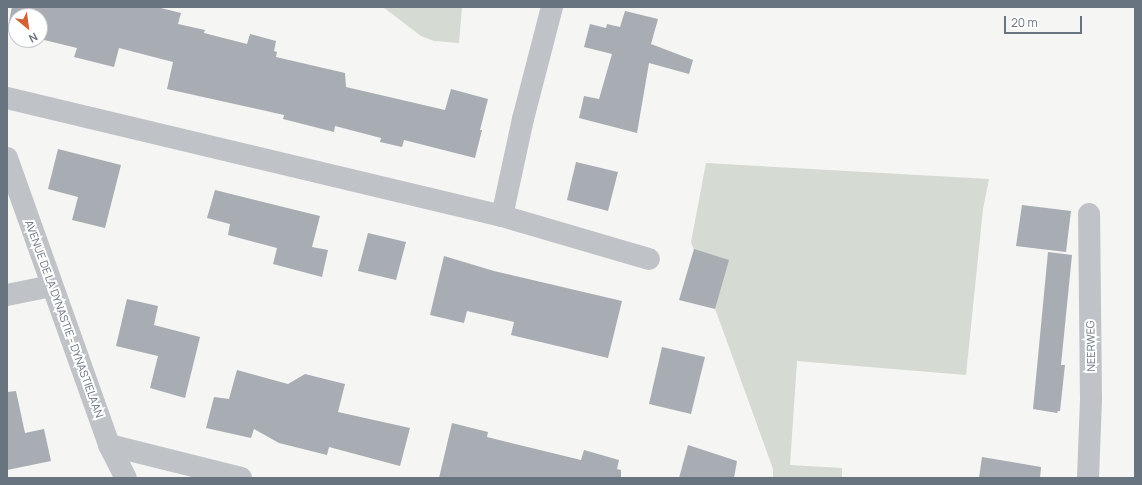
<!DOCTYPE html>
<html>
<head>
<meta charset="utf-8">
<style>
	body { margin:0 }
	#map { position:relative; width:1142px; height:485px; overflow:hidden; background:#f5f5f3; font-family:Manrope,sans-serif }
	div>[style] { position:absolute }
	[style*='--x'] { left:calc(var(--x)*1px); top:calc(var(--y)*1px); width:calc(var(--w)*1px); rotate:calc(var(--a)*1deg) }
	.green>* { inset:0; background:#d5dad2 }
	.building>* { inset:0; background:#a7adb2 }
	.street>* { height:22px; margin:-11px; padding:0 11px; transform-origin:11px; border-radius:11px; background:#bfc2c6 }
	span { translate:-50% -50%; white-space:nowrap; text-align:center; line-height:1.15; -webkit-text-stroke:4px #fff; paint-order:stroke }
	.street-label { font-size:11px; color:#687480 }
	.frame { position:absolute; inset:0; border:8px solid #687480; pointer-events:none }
	.north { position:absolute; left:8px; top:8px; width:40px; height:40px; box-sizing:border-box; background:#fff; border:1px solid #c3c7cc; border-radius:50%; rotate:151deg; font-size:11px; font-weight:700; line-height:16px; text-align:center; color:#687480 }
	.north::after { content:''; display:block; margin:auto; width:14px; height:18px; background:#d06438; clip-path:polygon(50% 0,100% 100%,50% 72%,0 100%) }
	.scale { position:absolute; left:1004px; top:16px; width:78px; height:18px; box-sizing:border-box; border:2px solid #687480; border-top:0; padding-left:5px; font-size:12px; line-height:14px; white-space:nowrap; color:#687480; -webkit-text-stroke:3px #fff; paint-order:stroke }
</style>
</head>
<body>
<div id="map">
	<div class="green">
		<i style="clip-path:polygon(383px 7px,462px 7px,459px 43px,434px 41px,421px 36px)"></i>
		<i style="clip-path:polygon(706px 163px,989px 179px,983px 209px,966px 375px,797px 361px,790px 465px,842px 468px,842px 478px,773px 478px,773px 469px,691px 242px)"></i>
	</div>
	<div class="building">
		<i style="clip-path:polygon(12px 7px,157px 7px,181px 13px,178px 24px,205px 30px,204px 33px,247px 44px,250px 34px,276px 41px,274px 51px,277px 52px,276px 57px,345px 73px,346px 87px,445px 110px,451px 89px,488px 99px,480px 130px,482px 130px,475px 158px,404px 140px,402px 147px,380px 142px,381px 138px,335px 126px,334px 132px,283px 119px,284px 115px,167px 89px,173px 62px,119px 48px,114px 67px,74px 57px,77px 48px,40px 39px,40px 16px,16px 16px,16px 33px,7px 31px)"></i>
		<i style="clip-path:polygon(625px 11px,658px 19px,651px 44px,693px 60px,689px 74px,649px 63px,637px 133px,579px 118px,584px 96px,599px 99px,612px 54px,584px 47px,590px 24px,606px 28px,607px 24px,620px 27px)"></i>
		<i style="clip-path:polygon(58px 149px,121px 165px,105px 228px,72px 220px,78px 197px,48px 189px)"></i>
		<i style="clip-path:polygon(576px 162px,618px 172px,608px 211px,567px 200px)"></i>
		<i style="clip-path:polygon(215px 190px,320px 216px,312px 247px,328px 250px,322px 277px,273px 264px,277px 248px,228px 235px,230px 224px,207px 218px)"></i>
		<i style="clip-path:polygon(1022px 205px,1071px 211px,1066px 252px,1016px 246px)"></i>
		<i style="clip-path:polygon(368px 233px,406px 242px,396px 280px,358px 271px)"></i>
		<i style="clip-path:polygon(694px 249px,729px 260px,715px 309px,679px 300px)"></i>
		<i style="clip-path:polygon(1048px 252px,1072px 255px,1061px 365px,1065px 365px,1060px 411px,1058px 411px,1057px 413px,1033px 409px)"></i>
		<i style="clip-path:polygon(444px 256px,494px 271px,622px 301px,608px 358px,511px 335px,514px 322px,467px 311px,464px 323px,430px 315px)"></i>
		<i style="clip-path:polygon(127px 299px,158px 306px,154px 325px,200px 337px,185px 398px,150px 388px,158px 356px,116px 346px)"></i>
		<i style="clip-path:polygon(662px 347px,705px 357px,691px 414px,649px 404px)"></i>
		<i style="clip-path:polygon(237px 370px,288px 384px,305px 374px,345px 384px,338px 412px,410px 428px,400px 466px,329px 447px,327px 455px,279px 443px,254px 429px,251px 438px,206px 428px,214px 397px,229px 399px)"></i>
		<i style="clip-path:polygon(16px 391px,25px 433px,44px 429px,51px 461px,7px 470px,7px 392px)"></i>
		<i style="clip-path:polygon(452px 423px,488px 432px,487px 437px,581px 460px,584px 450px,619px 460px,617px 469px,621px 470px,621px 478px,439px 478px)"></i>
		<i style="clip-path:polygon(688px 445px,737px 461px,734px 478px,679px 478px)"></i>
		<i style="clip-path:polygon(982px 457px,1041px 467px,1040px 478px,979px 478px)"></i>
	</div>
	<div class="street">
		<i style="--x:7;--y:98;--w:509;--a:13.41"></i>
		<i style="--x:502;--y:216;--w:153;--a:16.3"></i>
		<i style="--x:7;--y:158;--w:305;--a:70.4"></i>
		<i style="--x:109;--y:445;--w:37;--a:63"></i>
		<i style="--x:502;--y:216;--w:99;--a:-77.8"></i>
		<i style="--x:523;--y:119;--w:116;--a:-75.5"></i>
		<i style="--x:7;--y:295;--w:45;--a:-11.6"></i>
		<i style="--x:109;--y:445;--w:136;--a:14"></i>
		<i style="--x:1088;--y:478;--w:79;--a:-87.8"></i>
		<i style="--x:1091;--y:399;--w:185;--a:-90.6"></i>
	</div>
	<div class="street-label">
		<span style="left:64px;top:319px;rotate:70deg">AVENUE DE LA DYNASTIE - DYNASTIELAAN</span>
		<span style="left:1091px;top:346px;rotate:-91deg">NEERWEG</span>
	</div>
	<div class="frame"></div>
	<div class="north">N</div>
	<div class="scale">20 m</div>
</div>
</body>
</html>
